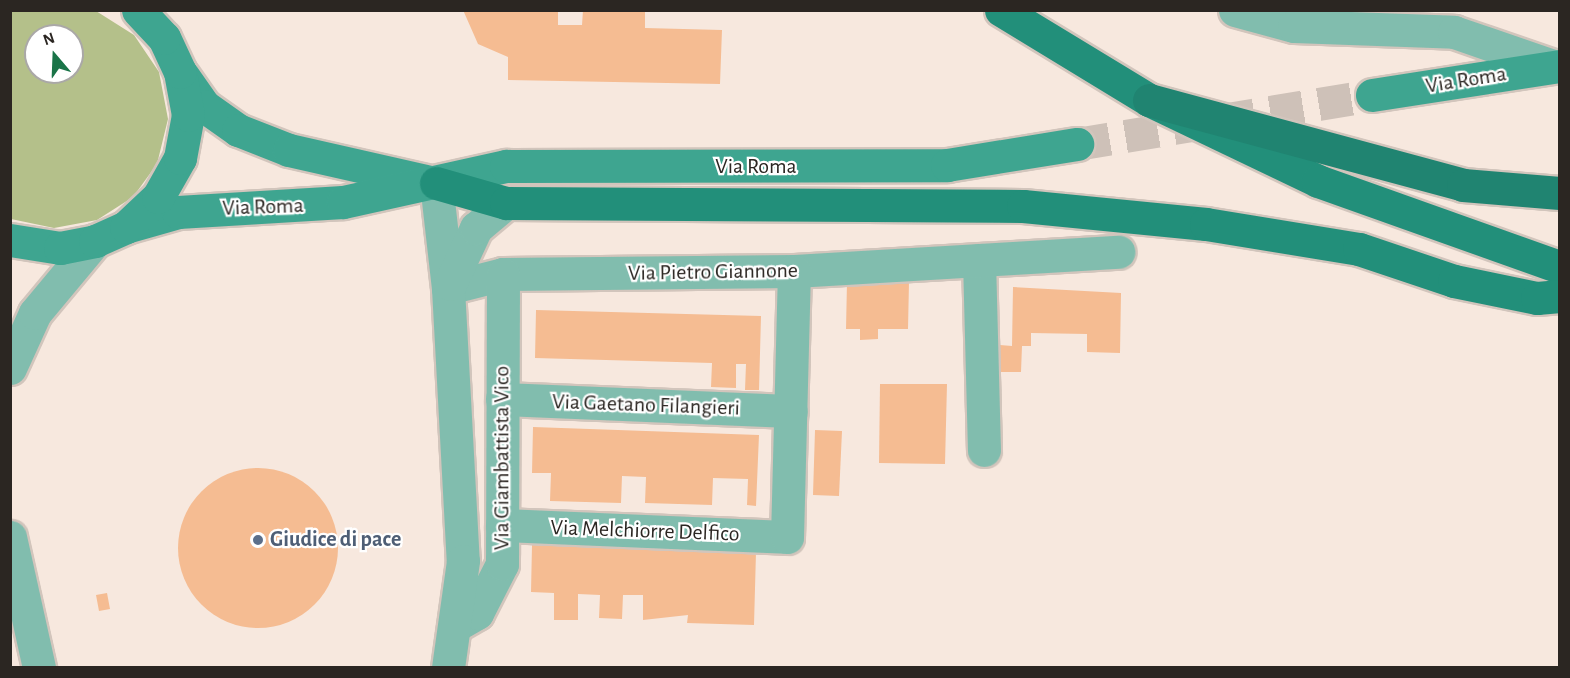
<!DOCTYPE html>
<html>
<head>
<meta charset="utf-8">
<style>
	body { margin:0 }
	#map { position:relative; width:1570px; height:678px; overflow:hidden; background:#f7e8de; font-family:"Alegreya Sans",sans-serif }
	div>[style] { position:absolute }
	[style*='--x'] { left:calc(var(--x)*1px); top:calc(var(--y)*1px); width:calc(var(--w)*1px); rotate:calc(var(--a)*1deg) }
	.green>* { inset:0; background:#b4c08a }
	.building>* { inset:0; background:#f5bc92 }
	.round { border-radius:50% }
	.secondary-tunnel>* { height:33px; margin-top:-16.5px; transform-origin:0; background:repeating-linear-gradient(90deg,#cec1b8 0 33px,transparent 0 49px) }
	.roads { filter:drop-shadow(2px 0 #d2c5bc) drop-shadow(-2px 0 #d2c5bc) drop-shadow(0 2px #d2c5bc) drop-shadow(0 -2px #d2c5bc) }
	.minor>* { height:33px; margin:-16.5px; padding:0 16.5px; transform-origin:16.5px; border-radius:16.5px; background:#81bdae }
	.tertiary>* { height:33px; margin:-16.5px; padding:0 16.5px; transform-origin:16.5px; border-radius:16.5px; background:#81bdae }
	.secondary>* { height:33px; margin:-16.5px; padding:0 16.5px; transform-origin:16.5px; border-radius:16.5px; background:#3ea590 }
	.primary>* { height:33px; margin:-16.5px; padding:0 16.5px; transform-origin:16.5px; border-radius:16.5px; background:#228f7a }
	.trunk>* { height:33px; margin:-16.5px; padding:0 16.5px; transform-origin:16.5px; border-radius:16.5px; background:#208471 }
	.dots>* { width:16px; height:16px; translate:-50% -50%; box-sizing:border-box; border:3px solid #fff; border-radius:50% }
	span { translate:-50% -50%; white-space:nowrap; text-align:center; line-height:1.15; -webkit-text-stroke:4.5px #fff; paint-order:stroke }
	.street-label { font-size:22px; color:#2b2622 }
	.service-label { font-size:22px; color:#4e5e75; font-weight:700 }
	.left { translate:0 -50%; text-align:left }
	.frame { position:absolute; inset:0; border:12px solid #2b2622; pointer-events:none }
	.north { position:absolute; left:24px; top:24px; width:60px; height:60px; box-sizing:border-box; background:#fff; border:2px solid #aaa8a7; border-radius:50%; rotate:341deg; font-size:16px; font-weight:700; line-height:24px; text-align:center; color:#2b2622 }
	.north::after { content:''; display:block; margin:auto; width:21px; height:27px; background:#1a7448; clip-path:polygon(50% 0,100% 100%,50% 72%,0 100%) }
</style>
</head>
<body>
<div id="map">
	<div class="green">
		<i style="clip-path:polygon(evenodd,16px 10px,96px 11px,134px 35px,159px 72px,168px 119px,157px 164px,133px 197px,97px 220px,54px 228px,11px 219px,10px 13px,16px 10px,36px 36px,72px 36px,72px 72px,36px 72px,36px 36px)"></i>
	</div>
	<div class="building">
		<i style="clip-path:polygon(463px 10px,558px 10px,558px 25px,582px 25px,583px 10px,645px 10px,645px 28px,722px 30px,720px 84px,508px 80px,508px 57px,478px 44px)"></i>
		<i style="clip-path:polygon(847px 282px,909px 282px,908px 329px,878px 329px,878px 339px,860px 340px,860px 329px,846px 329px)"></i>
		<i style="clip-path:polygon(1013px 287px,1121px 293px,1120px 353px,1087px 352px,1087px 334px,1031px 333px,1031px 346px,1022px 346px,1021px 372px,1000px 372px,1000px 345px,1012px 346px)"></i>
		<i style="clip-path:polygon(536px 310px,761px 316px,759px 390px,745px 390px,746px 364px,736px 364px,736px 388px,711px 387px,712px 363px,535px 358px)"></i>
		<i style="clip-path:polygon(880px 384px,947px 384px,945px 464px,879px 463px)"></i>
		<i style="clip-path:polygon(533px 427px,759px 435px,756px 506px,747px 505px,748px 479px,713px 478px,712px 505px,645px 503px,646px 477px,622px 476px,621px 503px,550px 501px,551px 473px,532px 473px)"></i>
		<i style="clip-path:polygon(815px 430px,842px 431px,839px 496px,813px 495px)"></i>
		<i class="round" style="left:178px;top:468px;width:160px;height:160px"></i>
		<i style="clip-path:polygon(532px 545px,756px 552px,754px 625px,687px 623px,688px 615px,643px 620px,643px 595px,623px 595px,622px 619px,599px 618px,600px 595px,578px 594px,578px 620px,554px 620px,554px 593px,531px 592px)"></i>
		<i style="clip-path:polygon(107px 593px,110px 609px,99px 611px,96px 595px)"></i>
	</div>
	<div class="secondary-tunnel">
		<i style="--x:1077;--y:144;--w:299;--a:-9.4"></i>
	</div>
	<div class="roads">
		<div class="minor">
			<i style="--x:1235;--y:10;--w:61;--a:15.2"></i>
			<i style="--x:1294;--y:26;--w:160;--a:2.1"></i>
			<i style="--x:1454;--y:32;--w:105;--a:19"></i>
			<i style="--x:979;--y:260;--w:190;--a:88.5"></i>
			<i style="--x:448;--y:288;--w:57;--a:-14.3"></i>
			<i style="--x:503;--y:274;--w:291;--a:-0.6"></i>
			<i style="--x:794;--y:271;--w:325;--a:-3.4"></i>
			<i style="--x:502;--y:399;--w:289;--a:2.4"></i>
			<i style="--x:502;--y:525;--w:285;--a:2.4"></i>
			<i style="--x:787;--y:537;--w:266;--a:-88.5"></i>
			<i style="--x:458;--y:624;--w:22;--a:-30"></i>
			<i style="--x:477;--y:613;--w:55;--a:-63"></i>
			<i style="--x:502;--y:564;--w:290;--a:-89.8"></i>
		</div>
		<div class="tertiary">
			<i style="--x:436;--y:183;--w:106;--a:83.5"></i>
			<i style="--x:448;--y:288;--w:273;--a:86.9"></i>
			<i style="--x:463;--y:561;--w:108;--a:98"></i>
			<i style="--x:450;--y:284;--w:62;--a:-65.1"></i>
			<i style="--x:476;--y:228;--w:39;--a:-40"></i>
			<i style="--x:10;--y:368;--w:60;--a:-65.6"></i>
			<i style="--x:35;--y:313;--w:94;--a:-50.2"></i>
			<i style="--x:10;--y:537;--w:134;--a:77.5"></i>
		</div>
		<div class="secondary">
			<i style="--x:183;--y:76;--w:37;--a:55"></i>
			<i style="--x:204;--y:106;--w:42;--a:35.2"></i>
			<i style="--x:238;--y:130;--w:55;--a:21.4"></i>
			<i style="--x:289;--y:150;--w:139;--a:12.8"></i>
			<i style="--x:1372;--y:95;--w:190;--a:-8.8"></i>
			<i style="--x:126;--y:227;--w:54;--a:-16.1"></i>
			<i style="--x:178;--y:212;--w:165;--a:-3.5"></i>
			<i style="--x:343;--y:202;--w:167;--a:-12.5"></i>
			<i style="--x:506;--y:166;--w:441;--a:-0.1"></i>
			<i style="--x:947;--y:165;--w:132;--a:-9.2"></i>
			<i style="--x:10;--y:240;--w:51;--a:9.1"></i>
			<i style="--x:60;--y:248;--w:36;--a:-11"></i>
			<i style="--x:95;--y:241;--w:34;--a:-24"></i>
			<i style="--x:126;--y:227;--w:44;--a:-43.2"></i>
			<i style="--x:158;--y:197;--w:45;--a:-60.6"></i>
			<i style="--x:180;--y:158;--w:44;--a:-79.5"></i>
			<i style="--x:188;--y:115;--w:44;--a:-100.5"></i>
			<i style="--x:180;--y:72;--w:38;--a:-115"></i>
			<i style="--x:164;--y:38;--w:38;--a:-133"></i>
		</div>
		<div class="primary">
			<i style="--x:1001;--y:10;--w:173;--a:31.3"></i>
			<i style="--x:1149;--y:100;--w:187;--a:25.6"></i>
			<i style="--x:1318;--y:181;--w:257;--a:19.6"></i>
			<i style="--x:436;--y:183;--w:73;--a:15.9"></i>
			<i style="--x:506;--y:203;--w:517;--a:0.33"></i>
			<i style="--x:1023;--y:206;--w:184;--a:5.6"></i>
			<i style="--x:1206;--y:224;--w:155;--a:9.3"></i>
			<i style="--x:1359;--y:249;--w:100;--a:18.6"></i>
			<i style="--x:1454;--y:281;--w:85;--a:11.6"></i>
			<i style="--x:1537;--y:298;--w:23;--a:-5"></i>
		</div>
		<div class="trunk">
			<i style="--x:1149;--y:100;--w:325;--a:15.1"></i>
			<i style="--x:1463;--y:185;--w:97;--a:4.7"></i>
		</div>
	</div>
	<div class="dots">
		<i style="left:258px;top:540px;background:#5c6f8a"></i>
	</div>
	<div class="street-label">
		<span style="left:1466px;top:80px;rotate:-9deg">Via Roma</span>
		<span style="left:756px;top:167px">Via Roma</span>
		<span style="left:263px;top:207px;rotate:-2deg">Via Roma</span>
		<span style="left:713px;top:272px;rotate:-1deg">Via Pietro Giannone</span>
		<span style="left:646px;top:405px;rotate:2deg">Via Gaetano Filangieri</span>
		<span style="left:502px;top:458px;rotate:-90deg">Via Giambattista Vico</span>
		<span style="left:645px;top:531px;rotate:2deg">Via Melchiorre Delfico</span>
	</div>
	<div class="service-label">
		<span class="left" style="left:270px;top:540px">Giudice di pace</span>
	</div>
	<div class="frame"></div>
	<div class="north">N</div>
</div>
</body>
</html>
